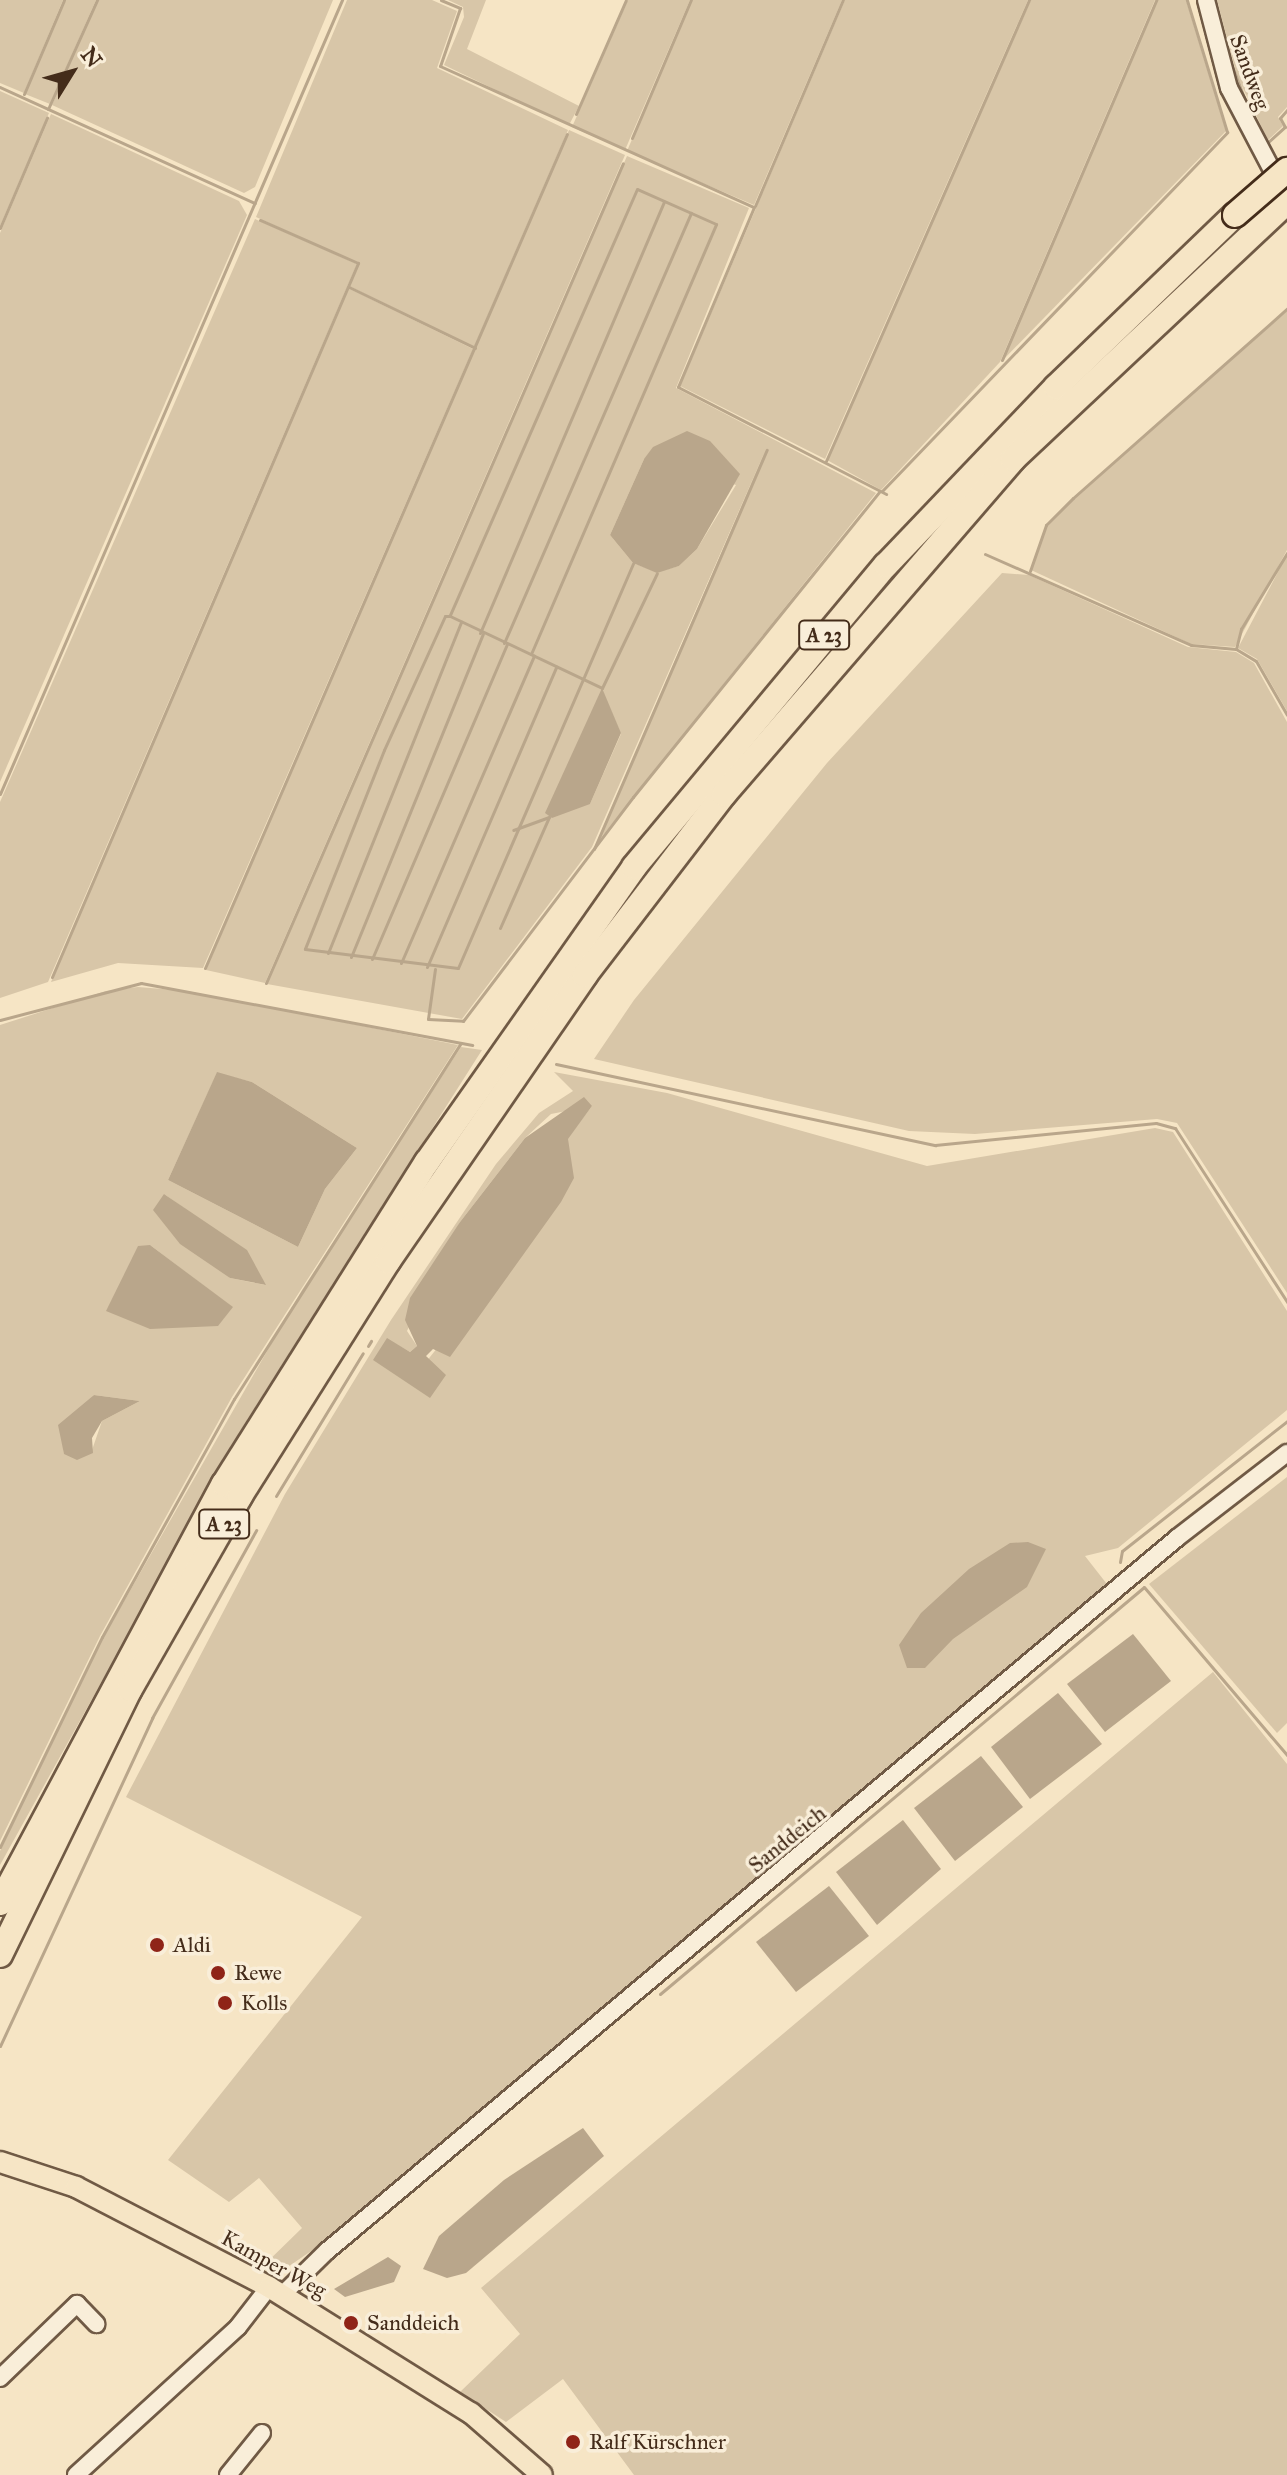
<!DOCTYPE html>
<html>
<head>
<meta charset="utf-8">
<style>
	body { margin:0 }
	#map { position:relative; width:1287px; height:2475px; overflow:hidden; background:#f6e5c5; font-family:"IM FELL Great Primer",serif }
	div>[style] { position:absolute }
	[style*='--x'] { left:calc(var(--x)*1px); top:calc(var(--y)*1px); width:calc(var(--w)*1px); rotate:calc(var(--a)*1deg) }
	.green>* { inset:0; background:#d8c6a8 }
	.water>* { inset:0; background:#b9a68b }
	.stream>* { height:3px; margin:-1.5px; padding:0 1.5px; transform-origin:1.5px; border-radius:1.5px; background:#b9a68b }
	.roads { filter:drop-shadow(2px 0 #705a45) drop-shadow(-2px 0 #705a45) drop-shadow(0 2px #705a45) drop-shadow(0 -2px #705a45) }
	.minor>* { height:16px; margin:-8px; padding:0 8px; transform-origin:8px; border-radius:8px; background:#f9eed9 }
	.major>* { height:20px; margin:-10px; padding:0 10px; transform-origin:10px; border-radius:10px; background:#f6e5c5 }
	.highway>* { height:24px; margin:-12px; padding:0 12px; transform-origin:12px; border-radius:12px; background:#f6e5c5 }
	.bridges { filter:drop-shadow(2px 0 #442c1a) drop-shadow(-2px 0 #442c1a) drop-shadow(0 2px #442c1a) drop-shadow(0 -2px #442c1a) }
	.highway-bridge>* { height:24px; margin:-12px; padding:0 12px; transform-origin:12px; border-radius:12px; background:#f6e5c5 }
	.dots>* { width:22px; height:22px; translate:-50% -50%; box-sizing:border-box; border:4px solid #f9eed9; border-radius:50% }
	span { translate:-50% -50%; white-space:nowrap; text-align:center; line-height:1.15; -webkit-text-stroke:7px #f9eed9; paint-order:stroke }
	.shield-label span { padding:2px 6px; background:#f9eed9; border:2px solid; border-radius:6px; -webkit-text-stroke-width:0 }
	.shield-label { font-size:20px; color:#442c1a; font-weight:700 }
	.street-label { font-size:22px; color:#442c1a }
	.poi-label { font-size:22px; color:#442c1a }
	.left { translate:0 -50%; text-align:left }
	.north { position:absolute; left:32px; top:32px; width:80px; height:80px; -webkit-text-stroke:6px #f9eed9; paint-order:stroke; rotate:53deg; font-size:22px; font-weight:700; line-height:32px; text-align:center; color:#442c1a }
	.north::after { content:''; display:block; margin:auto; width:28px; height:36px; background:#442c1a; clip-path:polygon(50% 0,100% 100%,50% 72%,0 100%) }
</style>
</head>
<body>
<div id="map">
	<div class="green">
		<i style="clip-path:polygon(0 0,63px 0,24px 93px,0 83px)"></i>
		<i style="clip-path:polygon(66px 0,96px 0,50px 104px,25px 94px)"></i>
		<i style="clip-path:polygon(98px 0,333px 0,255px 187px,244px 193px,52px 105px)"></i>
		<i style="clip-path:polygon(347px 0,432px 0,457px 11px,437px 68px,568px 130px,474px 347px,349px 286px,358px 263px,256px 217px)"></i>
		<i style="clip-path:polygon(448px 0,486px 0,467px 49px,579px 106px,569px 125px,444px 65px,464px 17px,463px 7px)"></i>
		<i style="clip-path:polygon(628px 0,690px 0,625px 150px,572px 127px)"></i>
		<i style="clip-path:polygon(692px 0,842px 0,754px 205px,627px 151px)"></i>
		<i style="clip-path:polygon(845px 0,1028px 0,825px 459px,680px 386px)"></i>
		<i style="clip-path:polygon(1031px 0,1155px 0,1000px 362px,881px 490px,827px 460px)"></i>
		<i style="clip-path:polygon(1157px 0,1186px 0,1226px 131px,1003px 360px)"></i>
		<i style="clip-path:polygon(1217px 0,1287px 0,1287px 107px,1278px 117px,1283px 126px,1268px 140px,1237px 76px)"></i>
		<i style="clip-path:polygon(0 91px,49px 113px,0 226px)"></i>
		<i style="clip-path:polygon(51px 114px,239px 201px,247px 215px,0 782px,0 233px)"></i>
		<i style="clip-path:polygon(569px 130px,625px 155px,265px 983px,206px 970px)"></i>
		<i style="clip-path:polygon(evenodd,627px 156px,749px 208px,676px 388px,876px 493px,596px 844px,766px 449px,592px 847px,462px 1019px,267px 984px,627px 156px,644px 459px,736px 485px,697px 549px,679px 566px,657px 572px,633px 563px,610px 535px,644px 459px,627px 156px,602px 690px,621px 734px,590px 804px,602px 690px)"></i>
		<i style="clip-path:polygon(255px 219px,357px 264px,48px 982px,0 998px,0 802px)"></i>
		<i style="clip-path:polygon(348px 288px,473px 349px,203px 968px,118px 963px,51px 982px)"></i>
		<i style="clip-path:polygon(1287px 311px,1287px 550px,1235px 647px,1191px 644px,1031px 570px,1047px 527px,1074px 499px)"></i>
		<i style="clip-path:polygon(1287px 555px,1287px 711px,1257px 659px,1238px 648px)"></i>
		<i style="clip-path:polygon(1002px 573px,1029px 575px,1188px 647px,1236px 652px,1254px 663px,1287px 722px,1287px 1293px,1177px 1123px,1157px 1119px,975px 1134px,909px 1131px,594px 1059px,634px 1000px,827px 763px)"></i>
		<i style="clip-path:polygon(evenodd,138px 987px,187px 991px,458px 1045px,232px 1397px,100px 1636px,0 1841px,0 1025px,106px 991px,138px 987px,217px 1073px,252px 1082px,357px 1148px,325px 1189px,298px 1247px,168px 1180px,217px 1073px,138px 987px,164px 1194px,184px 1208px,265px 1285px,230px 1278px,164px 1194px,138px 987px,150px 1245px,232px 1307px,217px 1326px,150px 1245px,138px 987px,94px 1395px,140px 1401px,102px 1421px,92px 1450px,64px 1454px,63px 1436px,94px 1395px)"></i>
		<i style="clip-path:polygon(461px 1047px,482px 1050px,245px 1423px,0 1865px,0 1851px,103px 1638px,302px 1290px)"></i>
		<i style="clip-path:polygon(evenodd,554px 1072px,667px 1093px,927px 1166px,1155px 1128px,1173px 1132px,1287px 1311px,1287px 1410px,1118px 1548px,1085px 1556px,1110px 1588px,355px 2221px,276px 2275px,261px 2268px,302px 2228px,259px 2178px,229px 2202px,168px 2160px,362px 1917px,126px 1797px,285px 1494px,391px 1320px,496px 1164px,539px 1113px,573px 1091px,554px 1072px,592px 1106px,567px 1139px,573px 1178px,426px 1362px,387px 1339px,410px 1352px,417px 1346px,407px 1331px,460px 1222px,525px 1138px,551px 1114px,592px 1106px)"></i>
		<i style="clip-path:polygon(1287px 1477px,1287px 1723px,1277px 1733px,1149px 1584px)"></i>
		<i style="clip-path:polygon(1213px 1672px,1287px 1764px,1287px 2475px,634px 2475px,563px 2379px,506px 2422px,460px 2392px,520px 2334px,481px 2288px)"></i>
	</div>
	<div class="water">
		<i style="clip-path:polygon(687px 431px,710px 441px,740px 474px,697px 549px,679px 566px,657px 573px,633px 563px,610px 535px,644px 459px,653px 447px)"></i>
		<i style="clip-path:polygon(602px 688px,621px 733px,590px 804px,552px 818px,545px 813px)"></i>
		<i style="clip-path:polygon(217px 1072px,252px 1082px,357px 1148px,325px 1189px,298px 1247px,168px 1180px)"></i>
		<i style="clip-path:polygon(584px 1097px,592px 1106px,568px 1139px,574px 1178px,561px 1202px,450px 1357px,433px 1349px,426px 1356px,446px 1375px,430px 1398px,373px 1360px,387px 1338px,410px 1352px,417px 1346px,405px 1320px,410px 1298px,460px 1222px,525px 1138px)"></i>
		<i style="clip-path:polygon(164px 1194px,247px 1250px,266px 1285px,230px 1278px,180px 1244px,153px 1210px)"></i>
		<i style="clip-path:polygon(150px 1245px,233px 1307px,218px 1326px,150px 1329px,106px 1311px,138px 1246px)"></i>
		<i style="clip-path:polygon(94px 1395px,140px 1401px,102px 1421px,92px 1438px,93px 1453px,77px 1460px,64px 1454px,58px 1425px)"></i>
		<i style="clip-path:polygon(1028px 1542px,1046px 1549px,1027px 1587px,953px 1639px,925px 1668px,907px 1668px,899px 1645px,921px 1613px,969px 1569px,1010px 1543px)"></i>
		<i style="clip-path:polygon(1133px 1634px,1171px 1681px,1105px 1732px,1067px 1684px)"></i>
		<i style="clip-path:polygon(1058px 1693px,1102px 1744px,1030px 1799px,991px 1747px)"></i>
		<i style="clip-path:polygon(981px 1756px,1023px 1807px,955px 1861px,914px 1808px)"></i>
		<i style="clip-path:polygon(903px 1820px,941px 1869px,877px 1925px,836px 1872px)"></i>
		<i style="clip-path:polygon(829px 1886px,869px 1936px,796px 1992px,756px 1942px)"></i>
		<i style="clip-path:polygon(583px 2128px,604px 2156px,466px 2273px,447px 2278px,423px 2269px,439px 2236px,504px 2180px)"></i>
		<i style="clip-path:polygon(388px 2257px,401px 2266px,394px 2282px,345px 2297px,334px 2289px)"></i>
	</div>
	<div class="stream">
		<i style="--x:441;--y:0;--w:21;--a:23"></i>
		<i style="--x:460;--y:8;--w:61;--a:109"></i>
		<i style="--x:440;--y:66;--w:344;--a:24.2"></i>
		<i style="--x:754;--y:207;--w:195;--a:112.9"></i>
		<i style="--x:678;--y:387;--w:234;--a:27.2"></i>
		<i style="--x:1215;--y:0;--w:16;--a:79"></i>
		<i style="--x:1229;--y:58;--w:48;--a:69.3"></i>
		<i style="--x:0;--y:87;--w:280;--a:24.5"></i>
		<i style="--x:24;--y:94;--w:102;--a:-66.9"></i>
		<i style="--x:48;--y:109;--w:120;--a:-65.8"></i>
		<i style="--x:576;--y:114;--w:124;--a:-66.3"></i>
		<i style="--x:632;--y:138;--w:150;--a:-66.9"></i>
		<i style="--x:1264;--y:138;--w:6;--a:59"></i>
		<i style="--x:1267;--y:143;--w:24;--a:-42"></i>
		<i style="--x:1285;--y:127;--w:10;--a:-119"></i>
		<i style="--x:1280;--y:118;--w:11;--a:-49"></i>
		<i style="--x:755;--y:206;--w:224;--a:-66.9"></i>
		<i style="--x:0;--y:228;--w:120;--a:-66.9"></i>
		<i style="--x:349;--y:287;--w:140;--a:25.8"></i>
		<i style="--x:1002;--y:360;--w:392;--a:-66.8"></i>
		<i style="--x:826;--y:461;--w:504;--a:-66.23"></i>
		<i style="--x:882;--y:491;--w:498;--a:-46.1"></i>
		<i style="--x:1227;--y:132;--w:138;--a:-106.9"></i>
		<i style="--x:985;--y:554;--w:225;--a:23.8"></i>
		<i style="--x:1191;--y:645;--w:45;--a:5.1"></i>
		<i style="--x:1236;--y:649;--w:23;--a:31"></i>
		<i style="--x:1256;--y:661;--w:62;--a:60.1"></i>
		<i style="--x:1030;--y:571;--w:49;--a:-70.8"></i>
		<i style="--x:1046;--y:525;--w:38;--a:-45"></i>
		<i style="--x:1073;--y:498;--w:286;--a:-41.5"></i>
		<i style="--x:450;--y:616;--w:168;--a:25.3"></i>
		<i style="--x:602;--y:688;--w:127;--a:-64.4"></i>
		<i style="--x:480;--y:633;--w:469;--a:-66.9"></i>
		<i style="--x:504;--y:643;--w:469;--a:-66.5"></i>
		<i style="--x:1236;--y:649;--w:21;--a:-76"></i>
		<i style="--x:1241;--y:629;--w:89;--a:-58.8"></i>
		<i style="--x:531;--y:654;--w:468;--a:-66.7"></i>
		<i style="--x:716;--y:224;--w:86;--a:-156.1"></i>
		<i style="--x:637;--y:189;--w:466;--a:113.7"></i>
		<i style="--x:450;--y:616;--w:5;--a:180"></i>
		<i style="--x:445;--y:616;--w:147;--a:114.5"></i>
		<i style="--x:384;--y:750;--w:214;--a:111.7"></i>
		<i style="--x:305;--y:949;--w:154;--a:7.1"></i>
		<i style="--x:458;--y:968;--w:441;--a:-66.6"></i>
		<i style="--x:0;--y:794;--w:865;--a:-66.7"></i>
		<i style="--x:594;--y:849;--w:435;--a:-66.6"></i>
		<i style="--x:500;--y:928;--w:121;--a:-66.2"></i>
		<i style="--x:549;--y:817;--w:38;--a:160"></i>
		<i style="--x:328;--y:953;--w:357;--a:-68.1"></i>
		<i style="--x:351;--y:957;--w:349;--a:-67.8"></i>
		<i style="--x:372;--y:959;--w:343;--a:-66.8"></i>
		<i style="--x:401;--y:963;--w:335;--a:-66.6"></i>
		<i style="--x:427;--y:967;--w:327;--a:-66.7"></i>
		<i style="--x:205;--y:968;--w:909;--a:-66.54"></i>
		<i style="--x:435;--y:969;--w:50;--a:98"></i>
		<i style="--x:428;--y:1019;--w:35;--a:3"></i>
		<i style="--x:463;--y:1021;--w:281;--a:-52.8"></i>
		<i style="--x:633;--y:797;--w:393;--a:-51.1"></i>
		<i style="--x:52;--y:977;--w:777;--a:-66.8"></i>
		<i style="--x:358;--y:263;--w:107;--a:-156.3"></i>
		<i style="--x:266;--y:983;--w:894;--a:-66.47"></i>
		<i style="--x:0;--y:1020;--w:146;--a:-14.7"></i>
		<i style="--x:141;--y:983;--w:337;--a:10.6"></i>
		<i style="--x:556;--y:1064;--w:388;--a:12.1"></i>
		<i style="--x:935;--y:1145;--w:222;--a:-5.7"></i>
		<i style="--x:1156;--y:1123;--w:20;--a:15"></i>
		<i style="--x:1175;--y:1128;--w:207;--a:57.2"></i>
		<i style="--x:368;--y:1346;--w:6;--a:-59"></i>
		<i style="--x:276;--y:1496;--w:167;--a:-58.7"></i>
		<i style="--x:1120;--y:1562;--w:11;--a:-80"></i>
		<i style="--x:1122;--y:1551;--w:210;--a:-38.2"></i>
		<i style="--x:0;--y:1847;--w:233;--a:-64.1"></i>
		<i style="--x:102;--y:1637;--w:272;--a:-61"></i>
		<i style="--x:234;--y:1399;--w:422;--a:-57.5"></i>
		<i style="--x:660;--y:1994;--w:632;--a:-40.06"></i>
		<i style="--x:1144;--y:1587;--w:221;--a:49.6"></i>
		<i style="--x:0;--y:2046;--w:362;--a:-65.1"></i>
		<i style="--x:152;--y:1718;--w:215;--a:-61"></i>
	</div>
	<div class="roads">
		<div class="minor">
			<i style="--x:1206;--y:0;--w:91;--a:75.4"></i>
			<i style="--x:1229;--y:88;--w:112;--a:62.3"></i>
			<i style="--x:282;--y:2295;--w:63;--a:-44.4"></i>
			<i style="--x:327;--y:2251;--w:1109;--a:-39.99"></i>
			<i style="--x:1177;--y:1538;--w:139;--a:-37.7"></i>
			<i style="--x:0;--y:2378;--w:107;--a:-43.9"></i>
			<i style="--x:77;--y:2304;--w:28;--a:46"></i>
			<i style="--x:76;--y:2475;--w:219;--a:-42.4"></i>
			<i style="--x:238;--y:2327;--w:51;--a:-52.2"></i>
			<i style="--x:228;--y:2475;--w:54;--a:-51"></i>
		</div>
		<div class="major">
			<i style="--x:0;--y:2162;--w:80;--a:18.2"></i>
			<i style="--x:76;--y:2187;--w:217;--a:27.4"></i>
			<i style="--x:269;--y:2287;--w:238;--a:32"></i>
			<i style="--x:471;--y:2413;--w:94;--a:41.1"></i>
		</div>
		<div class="highway">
			<i style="--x:0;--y:1903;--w:475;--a:-61.9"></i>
			<i style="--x:224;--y:1484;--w:381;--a:-57.8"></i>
			<i style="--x:427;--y:1162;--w:360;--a:-54.9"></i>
			<i style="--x:634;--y:867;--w:393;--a:-50.2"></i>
			<i style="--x:886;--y:565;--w:246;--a:-46.3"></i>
			<i style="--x:1056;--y:387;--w:248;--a:-43.9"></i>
			<i style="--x:0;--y:1955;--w:296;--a:-64"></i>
			<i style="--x:130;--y:1689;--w:222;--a:-60.3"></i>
			<i style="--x:240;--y:1496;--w:278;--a:-57.8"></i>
			<i style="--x:388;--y:1261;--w:347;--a:-55.4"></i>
			<i style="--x:585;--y:975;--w:228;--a:-52.5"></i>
			<i style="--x:724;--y:794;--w:442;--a:-49.2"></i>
			<i style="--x:1013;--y:459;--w:376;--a:-43.2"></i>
		</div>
	</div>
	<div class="bridges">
		<div class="highway-bridge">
			<i style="--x:1235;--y:215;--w:69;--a:-40.9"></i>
		</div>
	</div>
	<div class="dots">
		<i style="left:157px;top:1945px;background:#8f2418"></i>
		<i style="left:218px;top:1973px;background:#8f2418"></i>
		<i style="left:225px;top:2003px;background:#8f2418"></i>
		<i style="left:351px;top:2323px;background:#8f2418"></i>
		<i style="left:573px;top:2442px;background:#8f2418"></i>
	</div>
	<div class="shield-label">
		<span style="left:824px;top:635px">A 23</span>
		<span style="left:224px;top:1524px">A 23</span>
	</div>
	<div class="street-label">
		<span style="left:1250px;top:72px;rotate:70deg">Sandweg</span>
		<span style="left:787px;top:1839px;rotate:-39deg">Sanddeich</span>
		<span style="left:274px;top:2264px;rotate:29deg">Kamper Weg</span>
	</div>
	<div class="poi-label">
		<span class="left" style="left:173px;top:1945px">Aldi</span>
		<span class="left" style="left:234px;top:1973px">Rewe</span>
		<span class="left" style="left:241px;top:2003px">Kolls</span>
		<span class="left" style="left:367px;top:2323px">Sanddeich</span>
		<span class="left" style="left:589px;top:2442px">Ralf Kürschner</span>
	</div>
	<div class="north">N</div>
</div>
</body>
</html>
